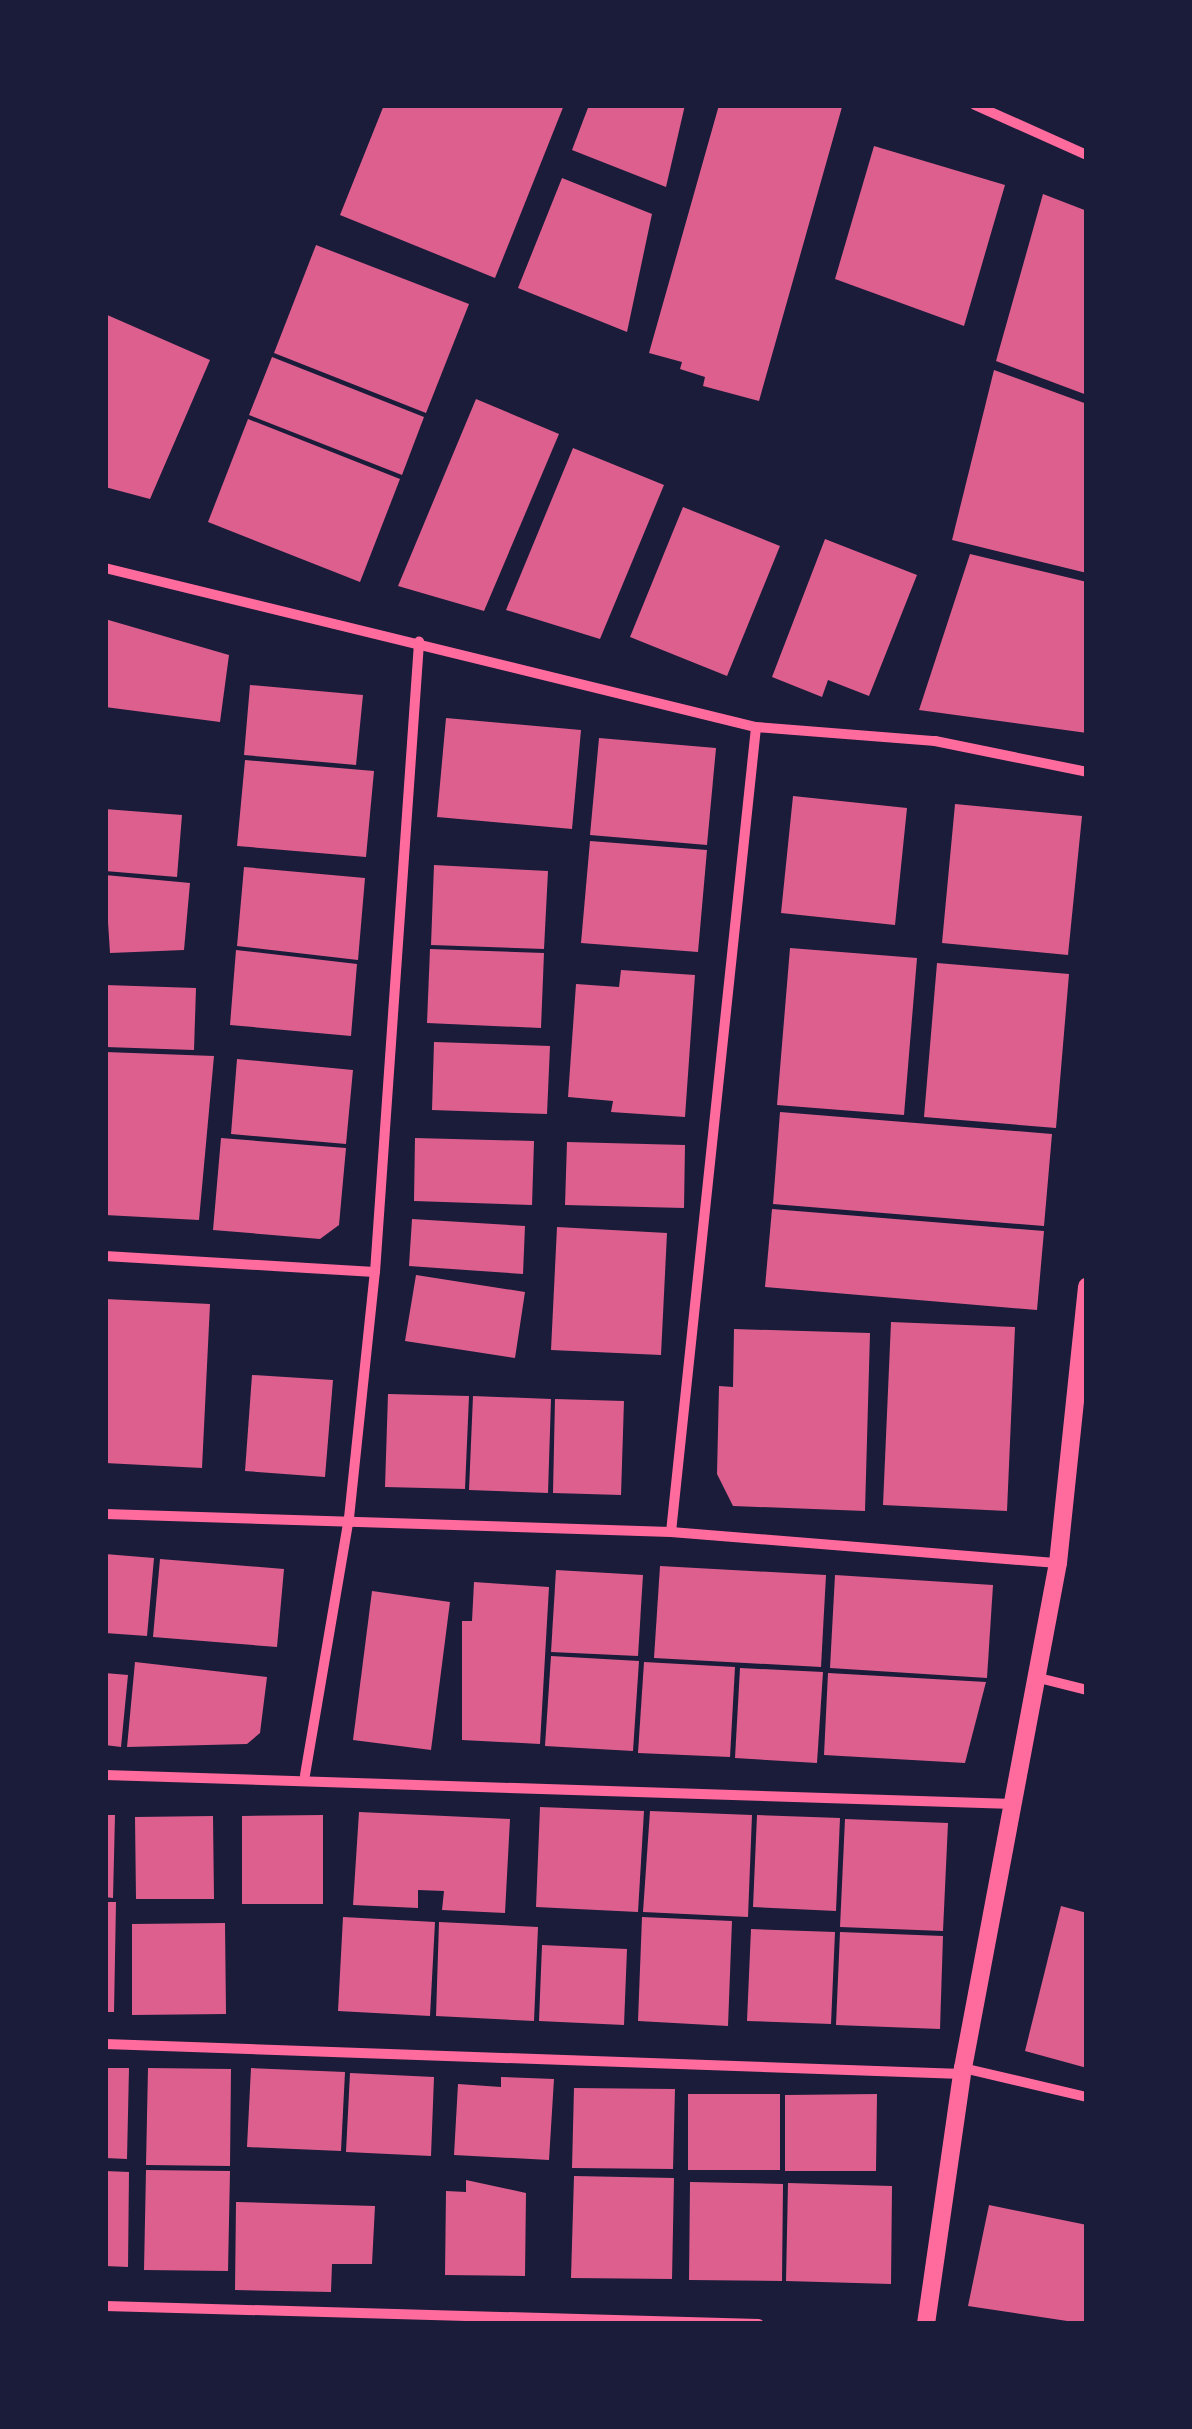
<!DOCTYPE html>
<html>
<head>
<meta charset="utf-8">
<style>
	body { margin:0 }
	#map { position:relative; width:1192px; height:2429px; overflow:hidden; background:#1b1b3a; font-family:"Open Sans",sans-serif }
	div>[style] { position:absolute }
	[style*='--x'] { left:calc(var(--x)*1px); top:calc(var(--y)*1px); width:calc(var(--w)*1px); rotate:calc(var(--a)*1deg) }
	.building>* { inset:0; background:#dd5f8e }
	.minor>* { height:10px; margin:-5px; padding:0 5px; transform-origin:5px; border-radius:5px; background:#ff6b9d }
	.tertiary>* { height:18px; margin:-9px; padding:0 9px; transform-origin:9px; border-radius:9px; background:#ff6b9d }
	span { translate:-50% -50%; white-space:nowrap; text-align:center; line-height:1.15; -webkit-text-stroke:10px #1b1b3a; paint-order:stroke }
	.frame { position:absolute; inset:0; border:108px solid #1b1b3a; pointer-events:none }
</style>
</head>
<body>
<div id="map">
	<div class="building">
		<i style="clip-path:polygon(384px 105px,564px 105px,495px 278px,340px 215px)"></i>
		<i style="clip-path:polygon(589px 105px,685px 105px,666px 187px,572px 150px)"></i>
		<i style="clip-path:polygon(719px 105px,842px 107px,759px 401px,703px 386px,705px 377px,680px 369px,682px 362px,649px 353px)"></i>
		<i style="clip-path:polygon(874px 146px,1005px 185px,964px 326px,835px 279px)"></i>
		<i style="clip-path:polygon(562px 178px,652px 214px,627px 332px,518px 288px)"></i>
		<i style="clip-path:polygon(1043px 194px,1087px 211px,1087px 395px,996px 361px)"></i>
		<i style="clip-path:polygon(316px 245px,469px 304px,426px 413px,274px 353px)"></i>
		<i style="clip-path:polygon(105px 314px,210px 360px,150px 499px,105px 487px)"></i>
		<i style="clip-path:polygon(272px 357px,424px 417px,402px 475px,249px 415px)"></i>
		<i style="clip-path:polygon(994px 370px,1087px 404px,1087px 573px,952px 540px)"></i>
		<i style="clip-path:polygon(476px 399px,559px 434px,484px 611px,398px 586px)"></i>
		<i style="clip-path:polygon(248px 419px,400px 479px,360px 582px,208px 522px)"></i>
		<i style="clip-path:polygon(573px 448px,664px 485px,600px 639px,506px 610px)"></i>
		<i style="clip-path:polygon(683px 507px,780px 546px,727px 676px,630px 637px)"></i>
		<i style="clip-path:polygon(825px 539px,917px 575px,869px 696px,828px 680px,822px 697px,772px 677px)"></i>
		<i style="clip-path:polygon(970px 554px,1087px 582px,1087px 733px,919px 710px)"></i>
		<i style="clip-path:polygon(105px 619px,229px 655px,220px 722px,105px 707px)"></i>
		<i style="clip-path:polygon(250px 685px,363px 695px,356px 765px,244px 755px)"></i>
		<i style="clip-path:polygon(446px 718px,581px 730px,572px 829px,437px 817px)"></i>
		<i style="clip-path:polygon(599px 738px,716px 748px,707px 845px,590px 835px)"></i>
		<i style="clip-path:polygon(245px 760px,374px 771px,366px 857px,237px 846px)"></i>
		<i style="clip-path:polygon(793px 796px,907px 808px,895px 925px,781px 913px)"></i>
		<i style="clip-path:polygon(955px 804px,1082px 816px,1068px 955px,942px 943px)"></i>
		<i style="clip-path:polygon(105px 809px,182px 815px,177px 877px,105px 871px)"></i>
		<i style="clip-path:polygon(590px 841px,707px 850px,698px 952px,581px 943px)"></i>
		<i style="clip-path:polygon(434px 865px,548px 871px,544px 949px,431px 945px)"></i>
		<i style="clip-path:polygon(244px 867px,365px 878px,358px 960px,237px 946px)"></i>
		<i style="clip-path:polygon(105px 875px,190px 883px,184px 950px,110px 953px)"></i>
		<i style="clip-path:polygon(790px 948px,917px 958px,904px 1115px,777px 1105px)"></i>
		<i style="clip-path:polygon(430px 949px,544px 953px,541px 1028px,427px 1023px)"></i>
		<i style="clip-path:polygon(236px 950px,357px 964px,351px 1036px,230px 1025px)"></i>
		<i style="clip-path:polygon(937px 963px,1069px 974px,1056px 1128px,924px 1117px)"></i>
		<i style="clip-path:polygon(621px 970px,695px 975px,685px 1117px,611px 1112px,613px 1101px,568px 1097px,576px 984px,619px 987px)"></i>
		<i style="clip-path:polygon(105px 985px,196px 988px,194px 1050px,105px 1047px)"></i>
		<i style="clip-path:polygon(434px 1042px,550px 1046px,547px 1114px,432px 1110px)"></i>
		<i style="clip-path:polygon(105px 1052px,214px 1056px,199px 1220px,105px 1215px)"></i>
		<i style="clip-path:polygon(237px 1059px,353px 1070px,346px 1144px,231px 1134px)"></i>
		<i style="clip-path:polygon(780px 1112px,1052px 1134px,1044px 1226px,773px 1204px)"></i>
		<i style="clip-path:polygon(221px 1138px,346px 1148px,339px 1225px,320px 1239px,213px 1230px)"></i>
		<i style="clip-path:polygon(415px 1138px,534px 1141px,532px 1205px,414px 1201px)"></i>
		<i style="clip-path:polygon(567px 1142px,685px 1145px,684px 1208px,565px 1205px)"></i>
		<i style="clip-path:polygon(772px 1209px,1044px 1231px,1037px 1310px,765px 1287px)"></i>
		<i style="clip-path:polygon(412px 1219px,525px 1226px,523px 1274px,409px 1266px)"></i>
		<i style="clip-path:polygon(557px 1227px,667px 1233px,661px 1355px,551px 1350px)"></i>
		<i style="clip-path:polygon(416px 1275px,525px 1292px,515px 1358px,405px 1341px)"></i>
		<i style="clip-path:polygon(105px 1299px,210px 1304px,202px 1468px,105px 1463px)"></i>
		<i style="clip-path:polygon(891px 1322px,1015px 1327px,1007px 1511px,883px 1505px)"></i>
		<i style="clip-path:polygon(734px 1329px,870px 1333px,865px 1511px,733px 1506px,717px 1474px,719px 1386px,733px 1387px)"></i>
		<i style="clip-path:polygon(252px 1375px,333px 1380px,325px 1477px,245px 1471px)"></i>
		<i style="clip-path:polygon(388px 1394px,469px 1396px,465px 1489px,385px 1487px)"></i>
		<i style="clip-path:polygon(473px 1396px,551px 1399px,548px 1493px,469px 1490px)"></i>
		<i style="clip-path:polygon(555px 1399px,624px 1401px,621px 1495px,553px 1493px)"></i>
		<i style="clip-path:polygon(105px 1554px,154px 1558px,147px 1636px,105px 1633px)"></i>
		<i style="clip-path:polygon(160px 1559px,284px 1569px,277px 1647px,153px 1637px)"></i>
		<i style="clip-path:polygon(660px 1566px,826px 1575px,821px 1667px,654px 1658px)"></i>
		<i style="clip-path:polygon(556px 1570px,643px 1575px,638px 1656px,551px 1652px)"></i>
		<i style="clip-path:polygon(835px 1575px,993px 1585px,987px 1678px,830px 1668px)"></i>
		<i style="clip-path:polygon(474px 1582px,549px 1587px,540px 1744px,462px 1740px,462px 1621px,472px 1621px)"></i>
		<i style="clip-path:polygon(372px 1591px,450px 1602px,431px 1750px,353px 1740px)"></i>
		<i style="clip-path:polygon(551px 1656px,639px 1661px,633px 1751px,545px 1746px)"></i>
		<i style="clip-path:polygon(135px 1662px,267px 1677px,260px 1733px,247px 1744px,127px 1747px)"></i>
		<i style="clip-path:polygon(644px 1662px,735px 1667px,730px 1757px,638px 1753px)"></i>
		<i style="clip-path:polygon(740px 1668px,823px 1672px,817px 1763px,735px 1758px)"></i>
		<i style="clip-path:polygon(105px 1673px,128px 1675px,121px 1747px,105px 1745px)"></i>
		<i style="clip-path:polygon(828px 1673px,986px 1682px,965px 1763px,824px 1755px)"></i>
		<i style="clip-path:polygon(540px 1807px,644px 1811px,638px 1912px,536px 1907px)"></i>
		<i style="clip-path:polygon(650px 1811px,752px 1815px,748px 1917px,643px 1912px)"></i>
		<i style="clip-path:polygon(359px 1812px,510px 1819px,505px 1913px,442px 1910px,444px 1891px,418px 1890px,418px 1908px,353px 1905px)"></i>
		<i style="clip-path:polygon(105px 1815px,115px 1815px,113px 1898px,105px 1897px)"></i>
		<i style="clip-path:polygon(323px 1815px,323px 1904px,242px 1904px,242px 1816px)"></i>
		<i style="clip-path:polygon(757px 1815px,840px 1818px,836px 1911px,753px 1907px)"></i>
		<i style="clip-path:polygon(213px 1816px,214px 1899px,136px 1899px,135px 1817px)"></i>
		<i style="clip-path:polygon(845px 1819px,948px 1823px,943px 1931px,840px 1927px)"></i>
		<i style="clip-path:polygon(105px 1902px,116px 1902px,114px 2012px,105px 2012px)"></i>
		<i style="clip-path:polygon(1061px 1906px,1087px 1913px,1087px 2068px,1025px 2051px)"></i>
		<i style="clip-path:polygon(343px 1917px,435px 1922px,430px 2016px,338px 2011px)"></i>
		<i style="clip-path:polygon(642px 1917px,732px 1921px,728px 2026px,638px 2021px)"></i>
		<i style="clip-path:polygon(439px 1922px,538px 1927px,534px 2021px,436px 2016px)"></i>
		<i style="clip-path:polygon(225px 1923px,226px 2014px,132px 2015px,132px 1924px)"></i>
		<i style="clip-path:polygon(751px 1929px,835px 1932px,831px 2024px,747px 2021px)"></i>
		<i style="clip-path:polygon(840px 1932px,943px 1936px,940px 2029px,836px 2025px)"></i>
		<i style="clip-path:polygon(542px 1945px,627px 1949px,624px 2025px,539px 2021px)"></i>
		<i style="clip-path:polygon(105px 2068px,129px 2068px,127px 2159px,105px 2158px)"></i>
		<i style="clip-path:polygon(148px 2068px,231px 2069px,230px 2166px,146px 2165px)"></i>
		<i style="clip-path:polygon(251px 2068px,345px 2072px,341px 2151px,247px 2147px)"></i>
		<i style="clip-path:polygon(350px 2073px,434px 2077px,431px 2156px,346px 2152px)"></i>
		<i style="clip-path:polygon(501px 2077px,554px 2079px,549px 2160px,454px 2155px,458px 2084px,501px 2087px)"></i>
		<i style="clip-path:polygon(574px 2088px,675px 2089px,673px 2169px,572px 2168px)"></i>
		<i style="clip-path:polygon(688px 2094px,780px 2094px,780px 2170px,688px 2170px)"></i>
		<i style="clip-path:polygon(877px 2094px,876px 2171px,785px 2171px,785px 2095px)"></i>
		<i style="clip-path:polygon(146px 2170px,230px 2171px,228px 2271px,144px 2270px)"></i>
		<i style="clip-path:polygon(105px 2171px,129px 2172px,128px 2267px,105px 2266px)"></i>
		<i style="clip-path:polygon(574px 2176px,674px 2178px,672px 2279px,571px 2278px)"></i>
		<i style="clip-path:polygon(466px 2180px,526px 2193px,525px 2276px,445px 2275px,446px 2191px,466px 2192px)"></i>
		<i style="clip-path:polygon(690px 2182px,783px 2184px,782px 2281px,689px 2280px)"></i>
		<i style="clip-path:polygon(788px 2183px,892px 2186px,891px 2284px,786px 2281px)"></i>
		<i style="clip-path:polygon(236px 2202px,375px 2206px,372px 2264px,332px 2264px,331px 2292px,235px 2290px)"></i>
		<i style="clip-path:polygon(989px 2205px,1087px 2225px,1087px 2324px,968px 2306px)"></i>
	</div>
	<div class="minor">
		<i style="--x:975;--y:105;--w:123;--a:24.1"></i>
		<i style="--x:105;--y:568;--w:670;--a:13.73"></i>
		<i style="--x:756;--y:727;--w:180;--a:4.5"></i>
		<i style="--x:935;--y:741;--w:155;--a:11.5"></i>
		<i style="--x:105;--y:1256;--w:270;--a:3.4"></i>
		<i style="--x:105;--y:1514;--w:566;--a:1.82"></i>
		<i style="--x:671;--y:1532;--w:388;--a:4.6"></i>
		<i style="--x:671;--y:1532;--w:809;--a:-83.97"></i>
		<i style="--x:1039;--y:1678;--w:49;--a:14"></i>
		<i style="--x:105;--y:1775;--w:909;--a:1.83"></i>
		<i style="--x:305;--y:1775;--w:261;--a:-80.3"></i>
		<i style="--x:349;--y:1518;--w:247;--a:-84"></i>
		<i style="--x:375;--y:1272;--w:632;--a:-86"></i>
		<i style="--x:105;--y:2044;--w:858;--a:2"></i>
		<i style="--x:963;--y:2068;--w:127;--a:13.2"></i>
		<i style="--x:105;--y:2306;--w:654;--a:1.58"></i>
	</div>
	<div class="tertiary">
		<i style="--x:926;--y:2324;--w:259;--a:-81.8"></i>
		<i style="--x:963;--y:2068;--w:514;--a:-79.35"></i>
		<i style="--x:1058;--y:1563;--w:278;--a:-84"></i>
	</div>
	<div class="frame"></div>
</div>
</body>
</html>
